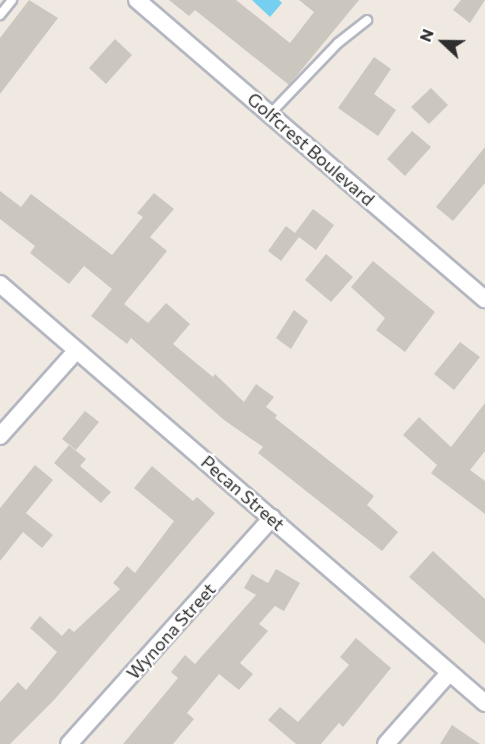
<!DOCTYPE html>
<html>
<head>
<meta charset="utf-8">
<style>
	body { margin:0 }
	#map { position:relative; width:485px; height:744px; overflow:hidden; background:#efe9e1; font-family:Commissioner,sans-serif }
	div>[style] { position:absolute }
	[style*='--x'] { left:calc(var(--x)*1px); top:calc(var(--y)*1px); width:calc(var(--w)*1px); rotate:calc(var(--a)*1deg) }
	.water>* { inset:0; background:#75cff0 }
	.building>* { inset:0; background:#cbc7bf }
	.roads { filter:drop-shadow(2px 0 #b4b7c1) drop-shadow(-2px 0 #b4b7c1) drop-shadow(0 2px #b4b7c1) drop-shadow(0 -2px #b4b7c1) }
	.lane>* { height:8px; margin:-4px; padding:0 4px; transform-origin:4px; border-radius:4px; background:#fff }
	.street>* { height:16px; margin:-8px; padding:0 8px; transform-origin:8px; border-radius:8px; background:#fff }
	span { translate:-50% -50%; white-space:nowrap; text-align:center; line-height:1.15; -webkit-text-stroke:4.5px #fff; paint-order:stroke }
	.street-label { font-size:18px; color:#2e2e2e }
	.north { position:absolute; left:413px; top:12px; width:60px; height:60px; -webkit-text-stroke:4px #fff; paint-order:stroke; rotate:292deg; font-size:16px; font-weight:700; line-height:24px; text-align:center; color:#2e2e2e }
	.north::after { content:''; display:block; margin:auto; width:21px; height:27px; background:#2e2e2e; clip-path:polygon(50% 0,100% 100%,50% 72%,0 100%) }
</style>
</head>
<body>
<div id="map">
	<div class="water">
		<i style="clip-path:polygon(252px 0,279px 0,282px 3px,270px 17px)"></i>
	</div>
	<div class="building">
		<i style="clip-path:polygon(29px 0,58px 18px,0 94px,0 38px)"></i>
		<i style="clip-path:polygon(169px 0,236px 0,290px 43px,314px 12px,299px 0,359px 0,289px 85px,195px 10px,189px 16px)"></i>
		<i style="clip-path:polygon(461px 0,485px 0,470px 23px,453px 10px)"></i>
		<i style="clip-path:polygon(115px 39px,132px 55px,106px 84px,89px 68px)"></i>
		<i style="clip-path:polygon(374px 57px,391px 69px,374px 94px,396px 110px,378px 136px,338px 108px)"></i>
		<i style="clip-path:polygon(431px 88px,448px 105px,429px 124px,411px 107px)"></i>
		<i style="clip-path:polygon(412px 131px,431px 147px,405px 176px,387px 159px)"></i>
		<i style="clip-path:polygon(485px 147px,485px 183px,453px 221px,436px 207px)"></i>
		<i style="clip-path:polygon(0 191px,21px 207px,31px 194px,112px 255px,143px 217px,137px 213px,154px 193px,174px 209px,150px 237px,167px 251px,124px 304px,148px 323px,166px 303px,190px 324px,173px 344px,213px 377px,215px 374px,244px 402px,256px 384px,274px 397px,266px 407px,277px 415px,275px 418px,374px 496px,367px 505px,398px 532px,382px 551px,258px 453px,263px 447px,224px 420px,131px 338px,127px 344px,91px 316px,112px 289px,84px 266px,69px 284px,30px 253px,35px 246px,0 219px)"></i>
		<i style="clip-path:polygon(313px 209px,334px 225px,316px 250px,299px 237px,281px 261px,268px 251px,286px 226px,295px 233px)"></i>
		<i style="clip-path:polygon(326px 254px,353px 277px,331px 302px,305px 280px)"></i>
		<i style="clip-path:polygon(373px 261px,435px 312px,405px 352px,376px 330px,385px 318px,351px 287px)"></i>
		<i style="clip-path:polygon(294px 310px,308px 321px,291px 349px,276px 338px)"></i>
		<i style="clip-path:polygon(460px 342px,480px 357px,454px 390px,434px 374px)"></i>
		<i style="clip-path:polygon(485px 403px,485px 451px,470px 470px,485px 481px,485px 514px,431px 473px,437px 465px,403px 435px,419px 417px,451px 447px)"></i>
		<i style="clip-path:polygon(85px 411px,99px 422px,76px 450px,62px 439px)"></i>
		<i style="clip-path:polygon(69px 445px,86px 459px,80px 466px,111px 492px,101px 503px,54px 463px)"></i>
		<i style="clip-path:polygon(35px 465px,53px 480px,26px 513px,53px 535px,42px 548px,23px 532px,0 561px,0 508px)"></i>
		<i style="clip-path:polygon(152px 466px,193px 501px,197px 497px,215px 513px,54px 700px,10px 744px,0 744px,0 702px,18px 682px,26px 690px,57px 652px,30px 628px,40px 616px,62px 636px,69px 628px,74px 632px,120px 589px,113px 583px,127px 566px,135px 573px,174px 521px,134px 488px)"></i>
		<i style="clip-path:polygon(433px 551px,485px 599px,485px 644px,409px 577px)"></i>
		<i style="clip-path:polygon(276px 569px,300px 583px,284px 611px,275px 606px,259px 624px,268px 631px,240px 663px,253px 674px,239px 690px,219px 674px,187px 713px,194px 719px,173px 744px,123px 744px,178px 678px,171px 672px,185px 655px,195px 664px,256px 595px,244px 588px,252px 574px,268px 583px)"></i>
		<i style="clip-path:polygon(356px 638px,391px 668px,343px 727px,339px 723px,321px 744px,296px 744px,268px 720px,280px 707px,298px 722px,349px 665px,340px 657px)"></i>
		<i style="clip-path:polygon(452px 725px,480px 744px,440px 744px)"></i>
	</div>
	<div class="roads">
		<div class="lane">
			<i style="--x:0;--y:15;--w:19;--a:-51"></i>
			<i style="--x:270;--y:114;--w:98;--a:-46.2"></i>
			<i style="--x:338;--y:43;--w:37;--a:-38"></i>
		</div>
		<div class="street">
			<i style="--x:137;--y:0;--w:459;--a:40.7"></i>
			<i style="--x:0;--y:284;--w:641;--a:40.82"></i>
			<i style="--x:0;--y:436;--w:114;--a:-48.2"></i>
			<i style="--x:69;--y:744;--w:304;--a:-48.1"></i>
			<i style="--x:386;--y:744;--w:95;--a:-48.4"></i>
		</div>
	</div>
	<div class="street-label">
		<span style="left:311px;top:149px;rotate:41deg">Golfcrest Boulevard</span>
		<span style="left:243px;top:493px;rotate:41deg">Pecan Street</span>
		<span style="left:171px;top:631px;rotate:-48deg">Wynona Street</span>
	</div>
	<div class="north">N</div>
</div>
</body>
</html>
